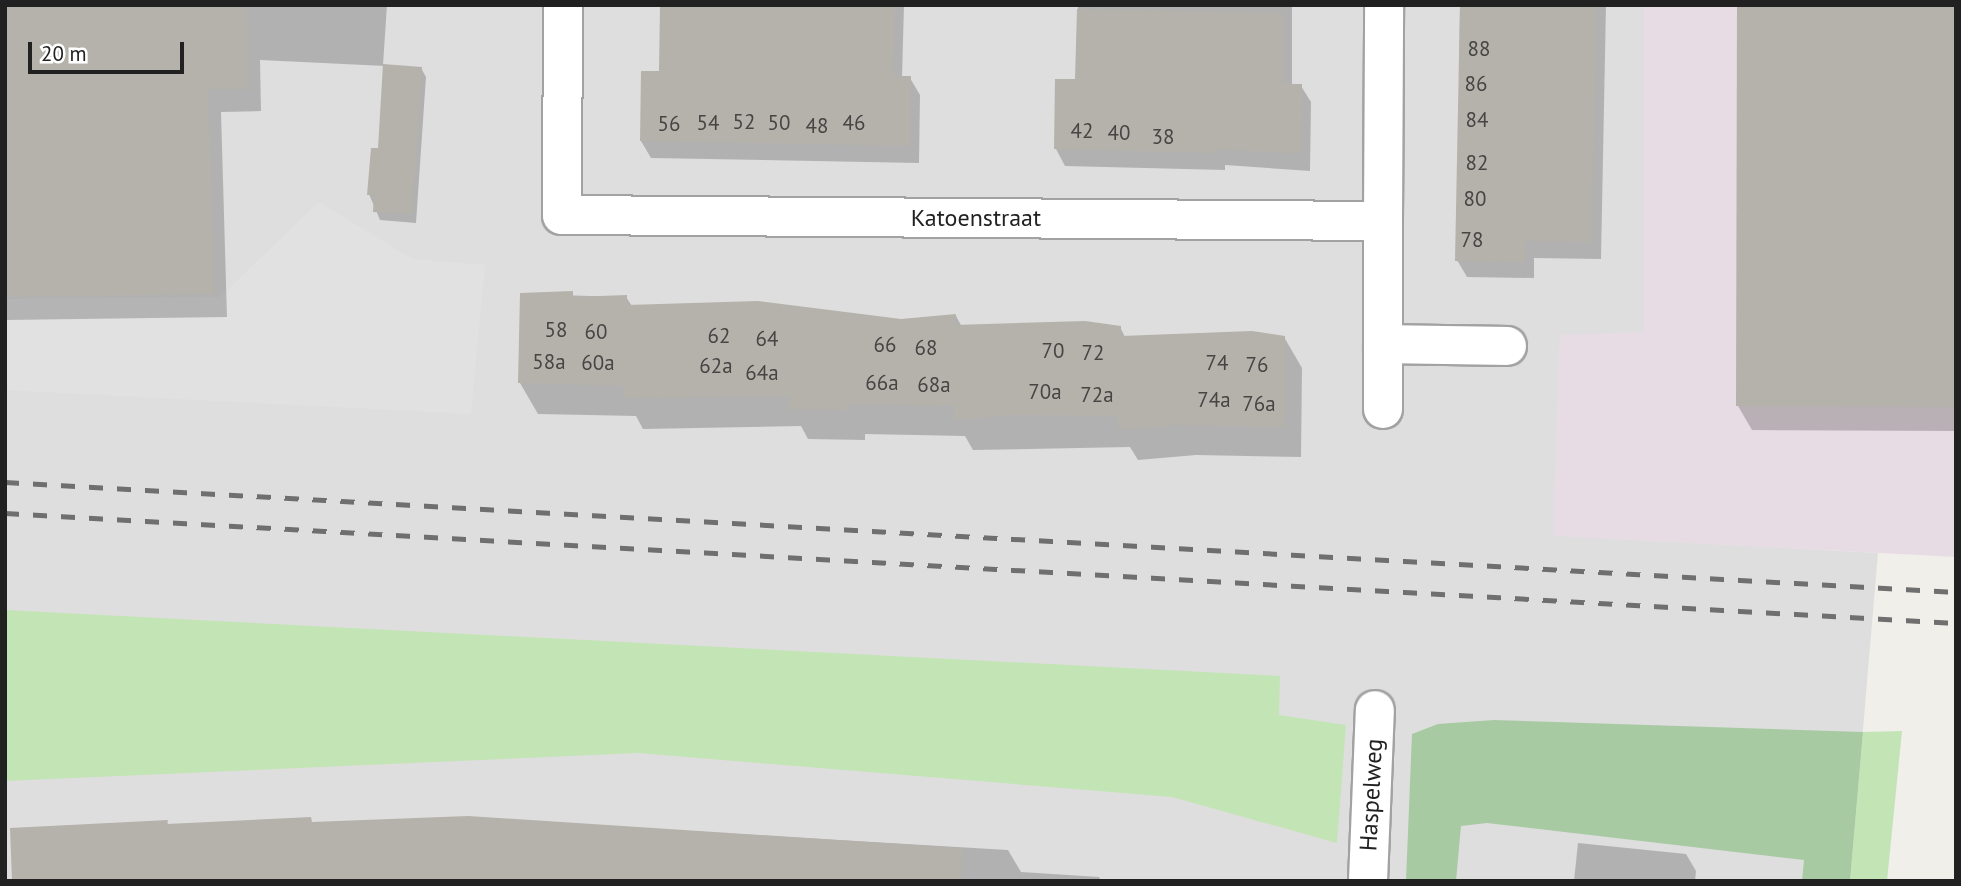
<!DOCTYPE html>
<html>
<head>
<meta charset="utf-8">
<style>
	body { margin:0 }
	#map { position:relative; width:1961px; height:886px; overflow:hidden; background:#f0efe9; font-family:"PT Sans",sans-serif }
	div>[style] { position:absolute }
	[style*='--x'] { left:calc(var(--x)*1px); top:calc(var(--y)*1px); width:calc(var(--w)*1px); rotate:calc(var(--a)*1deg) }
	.residential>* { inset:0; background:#dfdede }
	.industrial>* { inset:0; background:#e8dce4 }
	.grass>* { inset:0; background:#c3e4b5 }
	.forest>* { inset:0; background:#a7caa3 }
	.parking>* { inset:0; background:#e1e1e1 }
	.shadow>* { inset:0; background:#0003 }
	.building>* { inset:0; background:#b5b2ac }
	.roads { filter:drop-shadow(2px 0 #a2a2a2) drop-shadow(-2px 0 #a2a2a2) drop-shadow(0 2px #a2a2a2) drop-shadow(0 -2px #a2a2a2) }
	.minor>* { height:38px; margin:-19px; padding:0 19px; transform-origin:19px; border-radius:19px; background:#fff }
	.rail>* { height:5px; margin-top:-2.5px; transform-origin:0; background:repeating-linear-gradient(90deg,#6f6f6f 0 14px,transparent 0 28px) }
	span { translate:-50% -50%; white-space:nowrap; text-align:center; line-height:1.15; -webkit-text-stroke:5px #fff; paint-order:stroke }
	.number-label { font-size:21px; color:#464544 }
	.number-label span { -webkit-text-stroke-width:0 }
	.street-label { font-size:24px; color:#212121 }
	.frame { position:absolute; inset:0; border:7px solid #212121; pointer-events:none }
	.scale { position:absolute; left:28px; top:42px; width:156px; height:32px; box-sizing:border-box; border:4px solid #212121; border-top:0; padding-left:9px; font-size:21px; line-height:24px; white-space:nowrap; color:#212121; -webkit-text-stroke:5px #fff; paint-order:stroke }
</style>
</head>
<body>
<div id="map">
	<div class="residential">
		<i style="clip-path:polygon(5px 5px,1644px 5px,1644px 332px,1553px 535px,1878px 553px,1850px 881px,5px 881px)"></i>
	</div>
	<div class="industrial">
		<i style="clip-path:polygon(1644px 5px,1956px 5px,1956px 557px,1553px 536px,1560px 335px,1644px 332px)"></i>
	</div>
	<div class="grass">
		<i style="clip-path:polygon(5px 610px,1280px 676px,1279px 715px,1346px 725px,1337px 843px,1172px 797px,638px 753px,5px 781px)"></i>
		<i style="clip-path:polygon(1902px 731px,1887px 881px,1850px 881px,1863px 732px)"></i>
	</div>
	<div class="forest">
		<i style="clip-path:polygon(1494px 720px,1863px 732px,1850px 881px,1802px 881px,1804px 860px,1487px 823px,1461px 826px,1456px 881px,1406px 881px,1412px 734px,1438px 724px)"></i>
	</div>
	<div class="parking">
		<i style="clip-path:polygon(319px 202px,412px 259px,485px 265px,471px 414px,5px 390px,5px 299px,220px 297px)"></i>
	</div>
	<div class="shadow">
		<i style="clip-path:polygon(5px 5px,387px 5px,383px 65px,421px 68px,426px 77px,416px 223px,380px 220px,369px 194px,379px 150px,385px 66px,260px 60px,261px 111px,221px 112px,227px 317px,5px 320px)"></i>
		<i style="clip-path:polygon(662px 5px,904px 5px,902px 78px,910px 78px,920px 95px,919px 163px,651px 158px,641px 141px,661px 73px)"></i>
		<i style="clip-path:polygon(1078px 5px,1292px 5px,1292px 85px,1301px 86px,1311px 102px,1310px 171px,1225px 165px,1225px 170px,1065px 166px,1056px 149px,1076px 81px)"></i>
		<i style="clip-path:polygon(1460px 5px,1606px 5px,1601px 259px,1534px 258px,1534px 278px,1467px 277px,1457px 260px)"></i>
		<i style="clip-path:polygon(1956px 5px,1956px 431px,1752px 430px,1738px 406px)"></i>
		<i style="clip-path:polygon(522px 294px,626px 297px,632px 306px,901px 321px,956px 316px,962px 327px,1120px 327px,1125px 337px,1284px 337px,1302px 368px,1301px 457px,1196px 455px,1138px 460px,1130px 447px,973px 450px,965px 436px,865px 434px,865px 440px,808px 439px,801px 426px,643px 429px,636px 416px,538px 414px,520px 383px)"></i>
		<i style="clip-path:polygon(468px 818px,1008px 850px,1021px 872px,1099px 877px,1101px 881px,14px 881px,167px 822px,169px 826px,312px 824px)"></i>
		<i style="clip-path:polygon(1578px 843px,1686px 854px,1696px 871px,1695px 881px,1574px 881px)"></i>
	</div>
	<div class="building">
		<i style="clip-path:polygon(5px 5px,247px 5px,249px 89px,208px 89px,214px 294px,5px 297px)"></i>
		<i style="clip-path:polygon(660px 5px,895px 6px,893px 76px,911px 76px,910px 146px,640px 141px,641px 71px,659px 71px)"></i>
		<i style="clip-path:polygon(1460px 5px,1596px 5px,1592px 242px,1526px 241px,1525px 262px,1455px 261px)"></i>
		<i style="clip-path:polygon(1737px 5px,1956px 5px,1956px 407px,1736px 406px)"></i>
		<i style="clip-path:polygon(1077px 9px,1283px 13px,1283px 84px,1302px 84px,1301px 154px,1217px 149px,1216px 153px,1054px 149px,1055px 79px,1075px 79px)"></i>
		<i style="clip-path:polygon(383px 64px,422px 67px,412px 214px,373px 212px,374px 195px,367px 195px,371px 148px,378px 148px)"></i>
		<i style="clip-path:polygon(573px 291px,573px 297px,627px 295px,627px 305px,758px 301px,901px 319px,956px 314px,955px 325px,1085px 321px,1121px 326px,1121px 336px,1252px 331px,1285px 336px,1284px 427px,1178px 425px,1118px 430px,1118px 416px,1013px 415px,954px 420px,954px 406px,849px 404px,848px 410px,789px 409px,789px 396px,624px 398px,624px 386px,518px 383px,520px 293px)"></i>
		<i style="clip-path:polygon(468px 816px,962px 848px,961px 881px,12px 881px,10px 828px,168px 820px,167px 824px,311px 817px,312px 822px)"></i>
	</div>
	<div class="roads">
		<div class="minor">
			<i style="--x:563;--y:5;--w:210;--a:90.3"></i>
			<i style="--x:562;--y:215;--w:821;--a:0.42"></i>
			<i style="--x:1383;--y:221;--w:216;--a:-89.7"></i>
			<i style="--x:1383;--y:221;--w:188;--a:90"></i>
			<i style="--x:1383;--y:344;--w:124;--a:0.9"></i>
			<i style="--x:1368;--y:881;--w:171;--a:-87.7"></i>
		</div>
	</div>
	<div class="rail">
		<i style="--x:5;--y:482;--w:1954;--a:3.23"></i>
		<i style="--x:5;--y:513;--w:1954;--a:3.23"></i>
	</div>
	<div class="number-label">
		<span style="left:1479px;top:49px">88</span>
		<span style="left:1476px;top:84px">86</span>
		<span style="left:1477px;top:120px">84</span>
		<span style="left:744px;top:122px">52</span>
		<span style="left:708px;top:123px">54</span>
		<span style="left:779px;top:123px">50</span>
		<span style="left:854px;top:123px">46</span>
		<span style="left:669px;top:124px">56</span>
		<span style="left:817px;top:126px">48</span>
		<span style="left:1082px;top:131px">42</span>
		<span style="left:1119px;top:133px">40</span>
		<span style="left:1163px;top:137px">38</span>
		<span style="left:1477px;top:163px">82</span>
		<span style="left:1475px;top:199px">80</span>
		<span style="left:1472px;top:240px">78</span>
		<span style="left:556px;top:330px">58</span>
		<span style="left:596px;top:332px">60</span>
		<span style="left:719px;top:336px">62</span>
		<span style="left:767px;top:339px">64</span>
		<span style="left:885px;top:345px">66</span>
		<span style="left:926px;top:348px">68</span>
		<span style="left:1053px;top:351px">70</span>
		<span style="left:1093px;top:353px">72</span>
		<span style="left:549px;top:362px">58a</span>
		<span style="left:598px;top:363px">60a</span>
		<span style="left:1217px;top:363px">74</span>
		<span style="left:1257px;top:365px">76</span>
		<span style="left:716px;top:366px">62a</span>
		<span style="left:762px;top:373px">64a</span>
		<span style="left:882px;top:383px">66a</span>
		<span style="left:934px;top:385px">68a</span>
		<span style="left:1045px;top:392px">70a</span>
		<span style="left:1097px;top:395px">72a</span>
		<span style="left:1214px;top:400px">74a</span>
		<span style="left:1259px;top:404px">76a</span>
	</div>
	<div class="street-label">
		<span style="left:976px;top:218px">Katoenstraat</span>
		<span style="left:1371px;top:795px;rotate:-87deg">Haspelweg</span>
	</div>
	<div class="frame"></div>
	<div class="scale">20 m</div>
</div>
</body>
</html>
